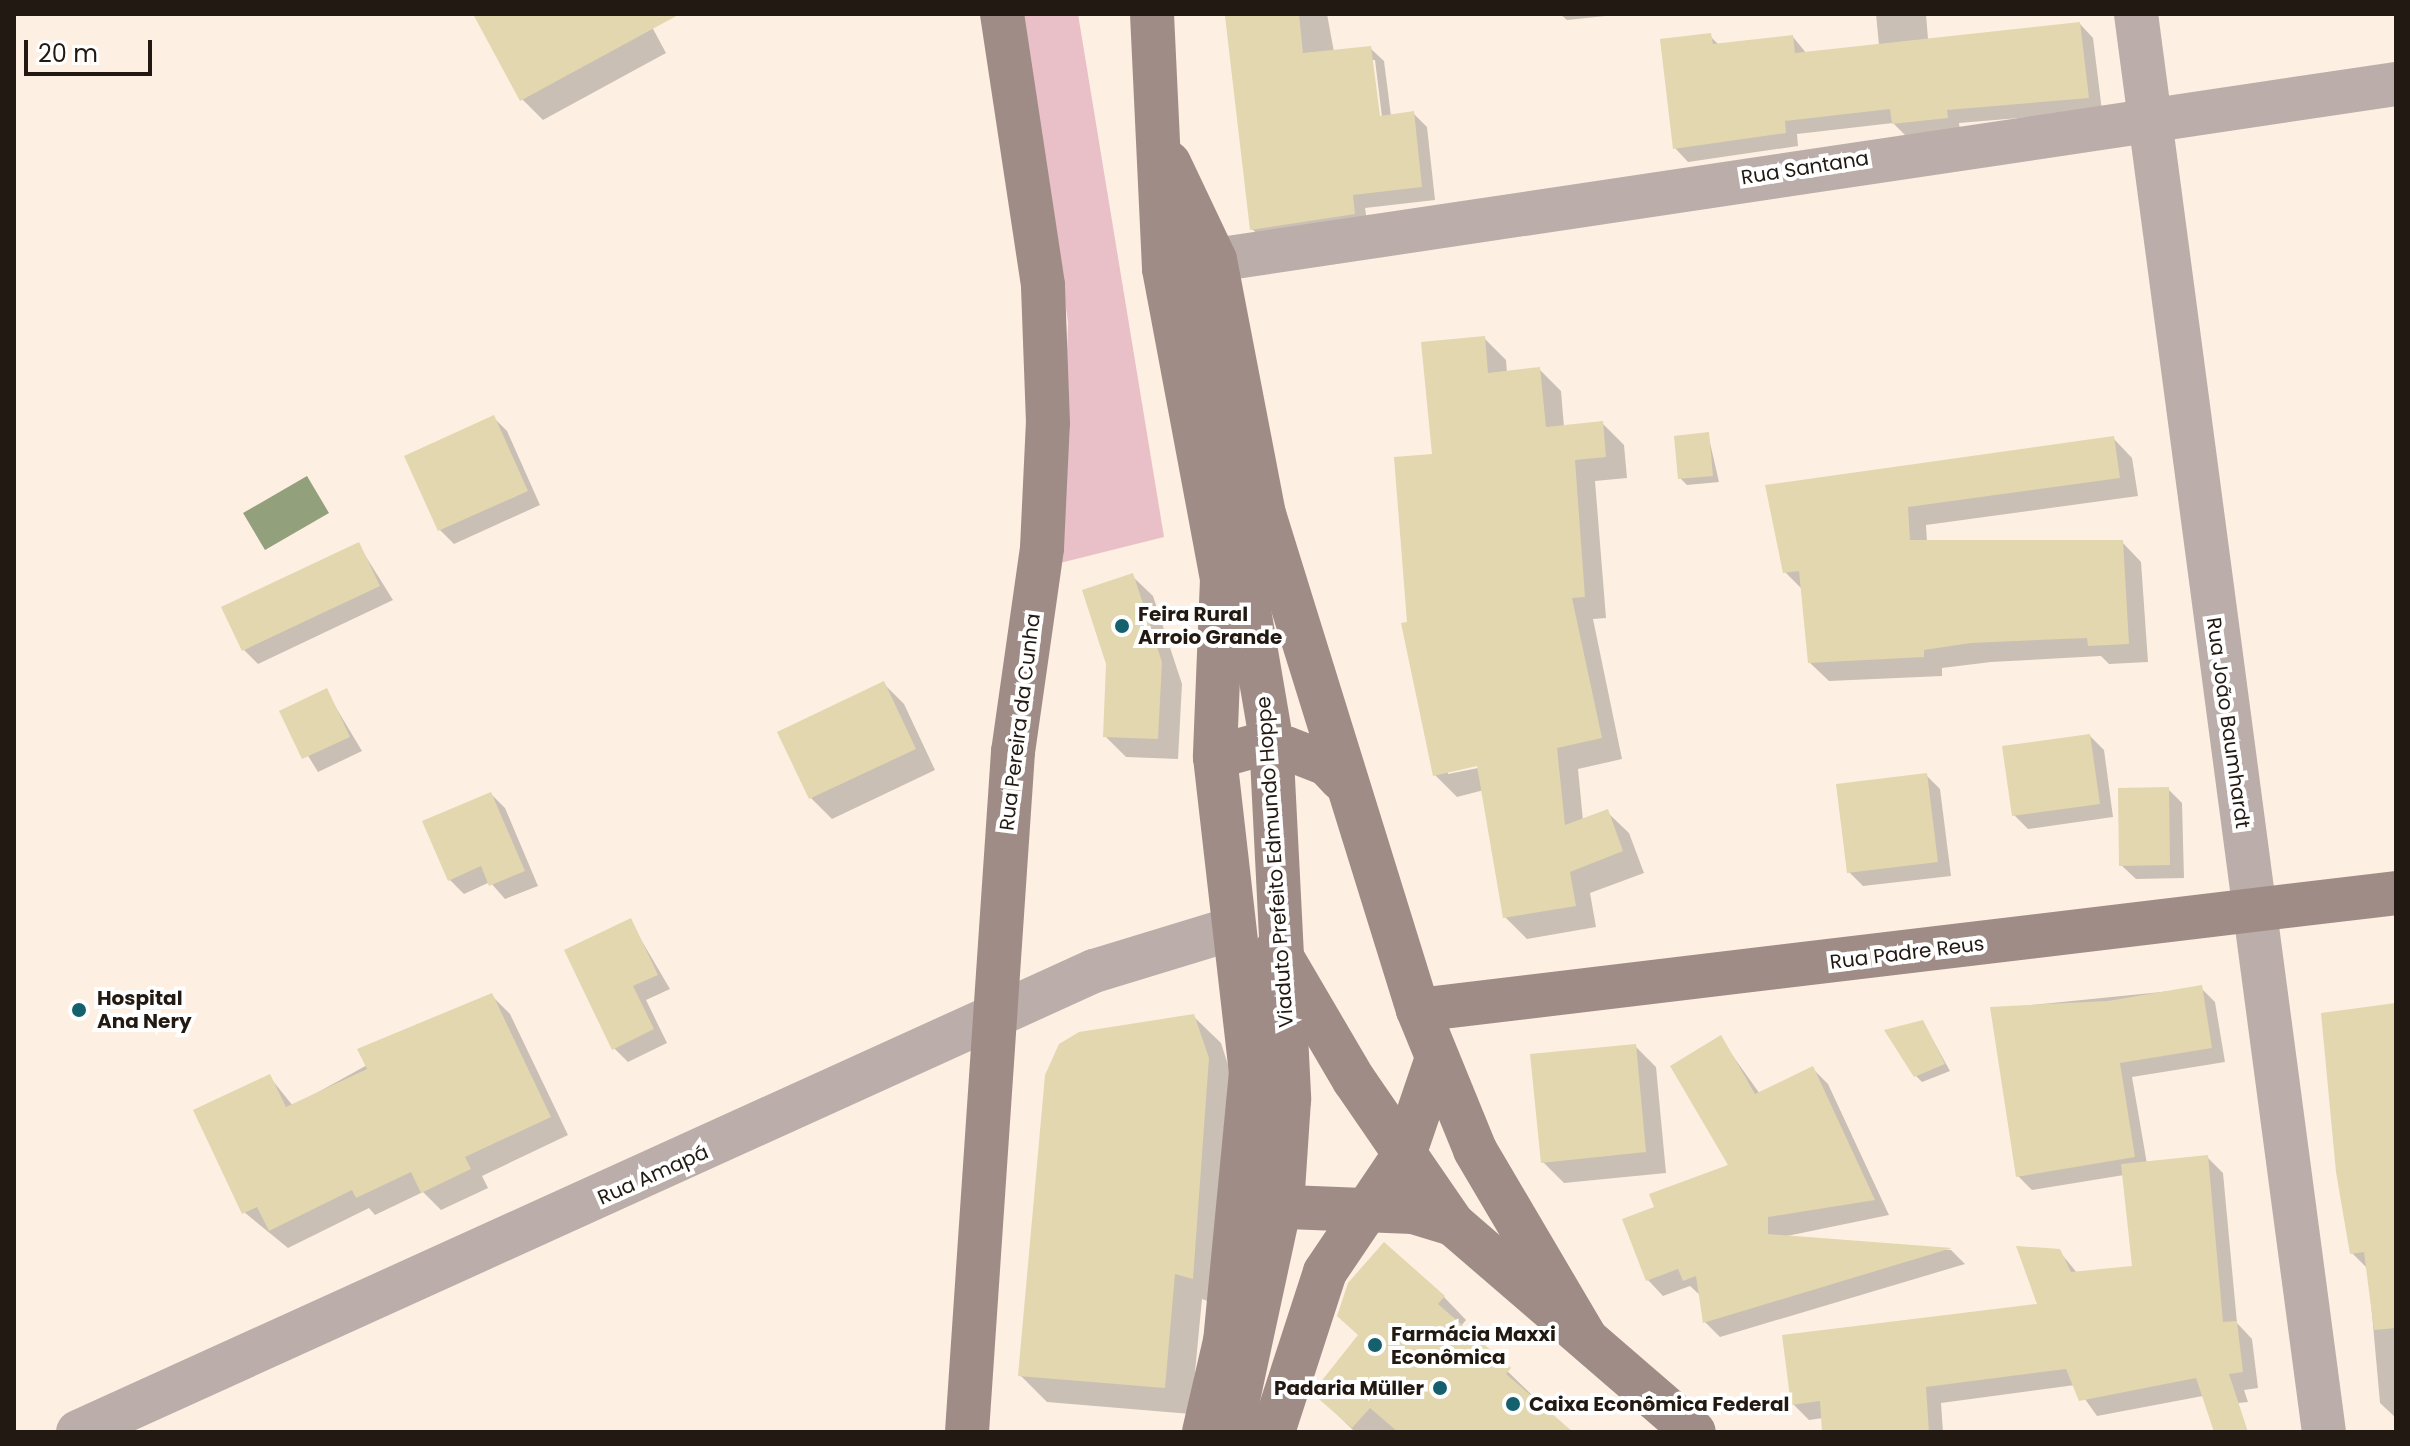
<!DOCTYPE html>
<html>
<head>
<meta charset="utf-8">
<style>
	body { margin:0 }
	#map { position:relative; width:2410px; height:1446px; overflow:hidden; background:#fdefe2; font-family:Poppins,sans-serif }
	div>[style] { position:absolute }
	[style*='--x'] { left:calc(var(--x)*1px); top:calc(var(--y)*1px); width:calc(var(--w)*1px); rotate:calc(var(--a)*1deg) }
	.green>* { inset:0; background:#e9c0c7 }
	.water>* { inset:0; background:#92a17b }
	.shadow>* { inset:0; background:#0003 }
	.building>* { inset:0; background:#e2d7ae }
	.street>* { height:44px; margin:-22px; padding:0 22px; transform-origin:22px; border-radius:22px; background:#bbada9 }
	.secondary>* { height:44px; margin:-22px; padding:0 22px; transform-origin:22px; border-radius:22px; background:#a08c86 }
	.secondary-bridge>* { height:44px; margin:-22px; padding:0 22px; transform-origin:22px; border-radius:22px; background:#a08c86 }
	.dots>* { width:22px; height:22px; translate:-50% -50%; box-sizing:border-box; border:4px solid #fff; border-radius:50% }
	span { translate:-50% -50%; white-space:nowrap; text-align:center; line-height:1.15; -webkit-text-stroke:8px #fff; paint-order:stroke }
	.street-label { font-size:20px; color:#221a12 }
	.poi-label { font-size:20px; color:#221a12; font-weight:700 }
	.left { translate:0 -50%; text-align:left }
	.right { translate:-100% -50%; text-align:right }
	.frame { position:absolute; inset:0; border:16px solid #221a12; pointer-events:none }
	.scale { position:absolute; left:24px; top:40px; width:128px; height:36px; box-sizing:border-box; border:4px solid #221a12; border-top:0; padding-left:10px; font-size:24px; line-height:28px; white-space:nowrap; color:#221a12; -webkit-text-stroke:6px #fff; paint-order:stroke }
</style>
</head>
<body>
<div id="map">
	<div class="green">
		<i style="clip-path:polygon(1022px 14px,1078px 14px,1164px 537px,1060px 563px,1068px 322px)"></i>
	</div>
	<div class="water">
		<i style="clip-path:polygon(307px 476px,329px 513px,265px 550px,243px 513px)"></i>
	</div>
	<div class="shadow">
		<i style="clip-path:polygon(475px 14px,645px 14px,666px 53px,543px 120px,522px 99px)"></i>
		<i style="clip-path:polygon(evenodd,1231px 14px,1327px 14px,1334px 52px,1370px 48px,1384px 61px,1391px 116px,1413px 113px,1427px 127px,1435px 200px,1365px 208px,1368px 227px,1266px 242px,1252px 229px,1231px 14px,1371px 60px,1375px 60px,1383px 125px,1379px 126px,1371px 60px)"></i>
		<i style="clip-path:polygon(1560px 14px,1625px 14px,1567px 20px)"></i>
		<i style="clip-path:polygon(1876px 14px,1926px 14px,1928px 39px,2080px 24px,2093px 38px,2102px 111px,1959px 123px,1960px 131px,1907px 137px,1893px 123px,1797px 134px,1798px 146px,1688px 162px,1675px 148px,1710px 36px,1720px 46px,1793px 37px,1807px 54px,1879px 45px)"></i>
		<i style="clip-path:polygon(evenodd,1484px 338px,1506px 360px,1507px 373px,1539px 369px,1561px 391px,1564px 427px,1602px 423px,1624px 445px,1627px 478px,1595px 481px,1606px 618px,1593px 619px,1622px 759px,1578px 769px,1583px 821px,1607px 812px,1629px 833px,1644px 873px,1590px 893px,1596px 927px,1527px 939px,1505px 917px,1484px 790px,1457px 797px,1435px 775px,1409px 624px,1434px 456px,1484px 338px,1487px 762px,1488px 766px,1448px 774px,1448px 770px,1487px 762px)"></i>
		<i style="clip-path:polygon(493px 417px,507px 431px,540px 505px,454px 544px,440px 530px)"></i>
		<i style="clip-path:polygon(1708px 434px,1719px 482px,1687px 485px,1680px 478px)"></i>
		<i style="clip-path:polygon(2113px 438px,2132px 458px,2138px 496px,1926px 525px,1927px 542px,2122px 542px,2141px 562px,2148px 662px,2109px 664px,2101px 656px,1991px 662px,1942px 668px,1942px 676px,1829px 681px,1809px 662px,1802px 589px,1785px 572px,1768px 487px)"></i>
		<i style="clip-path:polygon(358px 544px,393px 600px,258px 664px,244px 650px)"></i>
		<i style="clip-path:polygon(1132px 576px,1153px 596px,1182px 684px,1178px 759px,1126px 757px,1105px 736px)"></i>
		<i style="clip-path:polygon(883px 683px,904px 704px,935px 770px,832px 819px,811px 798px,780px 733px)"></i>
		<i style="clip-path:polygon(326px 691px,362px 751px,318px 772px,281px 712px)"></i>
		<i style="clip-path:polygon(2090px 736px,2104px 750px,2113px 817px,2028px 829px,2014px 815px)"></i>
		<i style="clip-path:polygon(1926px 775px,1940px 789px,1951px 876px,1863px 886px,1849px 872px)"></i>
		<i style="clip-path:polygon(2168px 789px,2182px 803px,2184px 878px,2136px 879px,2121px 865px)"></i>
		<i style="clip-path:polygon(491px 794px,505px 808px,538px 886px,505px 899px,490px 882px,464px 894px,450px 880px)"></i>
		<i style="clip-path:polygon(630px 921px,670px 989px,646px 1000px,667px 1043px,628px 1062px,614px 1048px)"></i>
		<i style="clip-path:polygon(2201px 988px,2215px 1002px,2225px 1062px,2132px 1077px,2147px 1164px,2207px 1157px,2223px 1173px,2237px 1323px,2252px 1339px,2258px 1388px,2244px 1390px,2248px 1402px,2218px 1405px,2208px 1395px,2097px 1416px,2075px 1385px,1941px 1403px,1943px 1432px,1824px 1432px,1823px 1418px,1809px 1420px,1793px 1404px,2040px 1306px,2059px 1251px,2078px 1274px,2134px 1268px,2124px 1175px,2032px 1190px,2018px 1176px,1992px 1009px)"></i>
		<i style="clip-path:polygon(492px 996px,510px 1014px,568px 1135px,482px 1176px,488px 1188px,441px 1210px,423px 1192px,375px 1215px,369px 1208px,288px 1248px,244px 1212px,269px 1076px,293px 1106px)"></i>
		<i style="clip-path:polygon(2396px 1005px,2396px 1418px,2380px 1403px,2368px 1269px,2352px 1253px)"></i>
		<i style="clip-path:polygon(1193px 1016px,1221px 1043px,1235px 1087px,1219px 1305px,1202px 1299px,1191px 1414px,1047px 1402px,1020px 1375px)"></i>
		<i style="clip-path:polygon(1923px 1022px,1950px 1071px,1922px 1082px,1916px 1076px)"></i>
		<i style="clip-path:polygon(1720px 1038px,1760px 1094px,1812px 1068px,1828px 1084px,1889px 1215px,1782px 1237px,1951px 1250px,1965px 1264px,1720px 1337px,1705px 1322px,1701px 1296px,1690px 1286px,1663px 1296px,1648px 1280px,1657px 1208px,1731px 1166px)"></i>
		<i style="clip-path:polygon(1635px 1046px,1656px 1067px,1666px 1173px,1564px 1183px,1543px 1162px)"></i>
		<i style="clip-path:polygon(1444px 1297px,1466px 1320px,1461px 1326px,1570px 1432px,1355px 1432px,1315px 1393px)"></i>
	</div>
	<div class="building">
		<i style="clip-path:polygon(473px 14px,680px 14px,520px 101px)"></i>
		<i style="clip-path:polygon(1299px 14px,1303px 53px,1371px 46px,1380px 116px,1414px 111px,1422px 187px,1353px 195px,1355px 214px,1250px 230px,1225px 16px)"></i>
		<i style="clip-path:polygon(2080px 22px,2089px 98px,1947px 110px,1948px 118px,1892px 124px,1890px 109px,1785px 121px,1786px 133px,1673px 149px,1660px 39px,1711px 33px,1713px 44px,1793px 35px,1795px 53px)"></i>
		<i style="clip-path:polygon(1485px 336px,1488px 373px,1540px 367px,1546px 427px,1603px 421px,1606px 457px,1575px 460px,1585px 597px,1572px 598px,1602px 738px,1557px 748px,1565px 825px,1608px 809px,1623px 851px,1570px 872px,1576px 906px,1503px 918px,1477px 766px,1433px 776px,1401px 623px,1407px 622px,1394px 457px,1432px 454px,1421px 342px)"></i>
		<i style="clip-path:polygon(494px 415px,528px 491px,438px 531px,404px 456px)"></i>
		<i style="clip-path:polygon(1709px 432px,1713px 476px,1678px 479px,1674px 436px)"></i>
		<i style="clip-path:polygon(2114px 436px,2120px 478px,1908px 507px,1910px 540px,2123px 540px,2129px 644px,2088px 646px,2087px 638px,1971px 643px,1924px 650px,1924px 657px,1808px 663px,1799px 571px,1783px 573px,1765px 485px)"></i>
		<i style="clip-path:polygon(359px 542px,380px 586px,242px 651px,221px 607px)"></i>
		<i style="clip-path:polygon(1133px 573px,1162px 662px,1158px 739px,1103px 737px,1106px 664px,1082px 590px)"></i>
		<i style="clip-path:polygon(884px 681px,916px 749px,809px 799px,777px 732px)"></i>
		<i style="clip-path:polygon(327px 688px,350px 737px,302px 759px,279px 711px)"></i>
		<i style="clip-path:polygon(2090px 734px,2100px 804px,2012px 816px,2002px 746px)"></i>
		<i style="clip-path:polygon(1927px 773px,1938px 862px,1847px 873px,1836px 784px)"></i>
		<i style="clip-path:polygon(2169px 787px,2170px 865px,2119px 866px,2118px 788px)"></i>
		<i style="clip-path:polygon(491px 792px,525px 871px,489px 886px,481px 866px,448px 881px,422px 821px)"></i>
		<i style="clip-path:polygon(631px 918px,658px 975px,633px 986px,654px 1029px,612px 1050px,564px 950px)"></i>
		<i style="clip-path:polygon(2202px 985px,2212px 1048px,2120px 1063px,2135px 1157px,2016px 1177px,1990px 1007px,2108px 1001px)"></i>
		<i style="clip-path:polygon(492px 993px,551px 1117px,465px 1157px,471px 1169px,421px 1193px,411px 1172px,356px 1198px,352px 1190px,269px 1231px,257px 1207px,242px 1214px,193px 1110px,270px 1074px,286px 1107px,367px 1069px,357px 1049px)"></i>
		<i style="clip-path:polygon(2396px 1003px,2396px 1328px,2374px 1330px,2364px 1252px,2350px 1254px,2336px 1172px,2321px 1013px)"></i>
		<i style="clip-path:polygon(1194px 1014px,1209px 1058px,1193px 1279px,1175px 1274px,1165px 1388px,1018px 1376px,1045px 1075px,1059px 1044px,1079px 1032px)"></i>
		<i style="clip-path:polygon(1923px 1020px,1945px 1064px,1914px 1077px,1884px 1030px)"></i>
		<i style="clip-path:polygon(1721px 1035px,1755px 1094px,1813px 1066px,1875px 1200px,1768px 1217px,1768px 1234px,1952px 1248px,1703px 1323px,1696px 1276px,1683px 1281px,1678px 1269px,1646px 1281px,1622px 1219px,1654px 1207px,1649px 1194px,1728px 1165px,1670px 1066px)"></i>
		<i style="clip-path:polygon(1636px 1044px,1646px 1152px,1541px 1163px,1530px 1054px)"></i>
		<i style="clip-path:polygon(2208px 1155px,2223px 1322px,2237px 1321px,2243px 1372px,2229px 1374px,2248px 1432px,2214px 1432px,2196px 1378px,2079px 1401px,2066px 1369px,1926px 1387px,1929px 1432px,1822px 1432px,1820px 1401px,1791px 1405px,1782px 1335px,2037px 1304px,2016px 1246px,2060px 1249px,2071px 1272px,2132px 1266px,2121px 1164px)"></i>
		<i style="clip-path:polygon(1384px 1242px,1445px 1296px,1438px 1304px,1511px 1368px,1506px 1374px,1573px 1432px,1398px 1432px,1370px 1408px,1352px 1428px,1312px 1393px,1358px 1335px,1337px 1316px,1348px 1283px)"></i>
	</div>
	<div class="street">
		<i style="--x:2136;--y:14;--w:1430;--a:82.45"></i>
		<i style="--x:1215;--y:260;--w:1194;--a:-8.48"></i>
		<i style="--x:78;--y:1432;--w:1116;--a:-24.41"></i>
		<i style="--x:1094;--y:971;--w:143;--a:-17"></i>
	</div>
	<div class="secondary">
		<i style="--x:1152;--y:14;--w:255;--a:87.3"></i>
		<i style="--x:1164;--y:269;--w:315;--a:79.4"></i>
		<i style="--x:1222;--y:579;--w:178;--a:92.3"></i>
		<i style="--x:1215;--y:757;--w:317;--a:83.5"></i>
		<i style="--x:1251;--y:1072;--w:270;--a:95.5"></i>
		<i style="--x:1225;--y:1341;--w:93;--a:103"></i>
		<i style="--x:1169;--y:163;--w:107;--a:64.6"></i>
		<i style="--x:1215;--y:260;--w:259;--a:79.1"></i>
		<i style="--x:1264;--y:514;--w:519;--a:72.75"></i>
		<i style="--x:1418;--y:1010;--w:151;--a:67.8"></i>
		<i style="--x:1475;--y:1150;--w:217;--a:59.5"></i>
		<i style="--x:1215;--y:757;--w:41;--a:-15.4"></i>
		<i style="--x:1255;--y:746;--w:31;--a:4"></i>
		<i style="--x:1286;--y:748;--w:44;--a:21.3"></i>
		<i style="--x:1327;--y:764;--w:21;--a:47"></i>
		<i style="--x:1277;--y:949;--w:152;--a:59.6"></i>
		<i style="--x:1354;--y:1080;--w:175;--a:55.5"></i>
		<i style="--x:1453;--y:1224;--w:318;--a:40.8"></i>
		<i style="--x:1418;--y:1010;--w:985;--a:-6.82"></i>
		<i style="--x:1257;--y:1175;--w:26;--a:62"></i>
		<i style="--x:1269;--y:1198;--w:21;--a:25"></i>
		<i style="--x:1288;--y:1207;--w:125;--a:2.3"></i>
		<i style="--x:1413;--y:1212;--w:42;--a:16.7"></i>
		<i style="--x:967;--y:1432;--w:682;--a:-86.13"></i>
		<i style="--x:1013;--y:752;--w:206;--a:-81.9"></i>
		<i style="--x:1042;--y:548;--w:125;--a:-87.3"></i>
		<i style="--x:1048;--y:423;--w:138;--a:-92.1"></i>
		<i style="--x:1043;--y:285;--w:274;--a:-98.6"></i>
		<i style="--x:1273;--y:1432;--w:168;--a:-72"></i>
		<i style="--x:1325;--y:1272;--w:141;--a:-56"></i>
		<i style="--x:1404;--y:1155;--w:102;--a:-71.2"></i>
	</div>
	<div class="secondary-bridge">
		<i style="--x:1190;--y:265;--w:481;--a:80.3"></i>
		<i style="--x:1271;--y:739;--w:361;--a:87.1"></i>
		<i style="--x:1289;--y:1100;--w:91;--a:93.8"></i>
		<i style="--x:1283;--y:1191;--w:247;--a:102.2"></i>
	</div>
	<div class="dots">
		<i style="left:1122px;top:626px;background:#15606d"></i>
		<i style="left:79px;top:1010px;background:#15606d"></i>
		<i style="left:1375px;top:1345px;background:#15606d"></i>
		<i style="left:1440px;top:1388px;background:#15606d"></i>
		<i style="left:1513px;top:1404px;background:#15606d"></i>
	</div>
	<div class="street-label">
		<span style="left:1805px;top:168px;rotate:-9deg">Rua Santana</span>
		<span style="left:1020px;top:722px;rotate:-83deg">Rua Pereira da Cunha</span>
		<span style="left:2228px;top:723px;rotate:82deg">Rua João Baumhardt</span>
		<span style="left:1275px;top:862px;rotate:-94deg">Viaduto Prefeito Edmundo Hoppe</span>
		<span style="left:1907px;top:953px;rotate:-7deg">Rua Padre Reus</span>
		<span style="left:653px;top:1175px;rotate:-24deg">Rua Amapá</span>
	</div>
	<div class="poi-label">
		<span class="left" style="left:1138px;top:626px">Feira Rural<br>Arroio Grande</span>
		<span class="left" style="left:97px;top:1010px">Hospital<br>Ana Nery</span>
		<span class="left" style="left:1391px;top:1346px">Farmácia Maxxi<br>Econômica</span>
		<span class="right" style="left:1424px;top:1388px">Padaria Müller</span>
		<span class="left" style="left:1529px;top:1404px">Caixa Econômica Federal</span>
	</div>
	<div class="frame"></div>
	<div class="scale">20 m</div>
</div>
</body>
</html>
